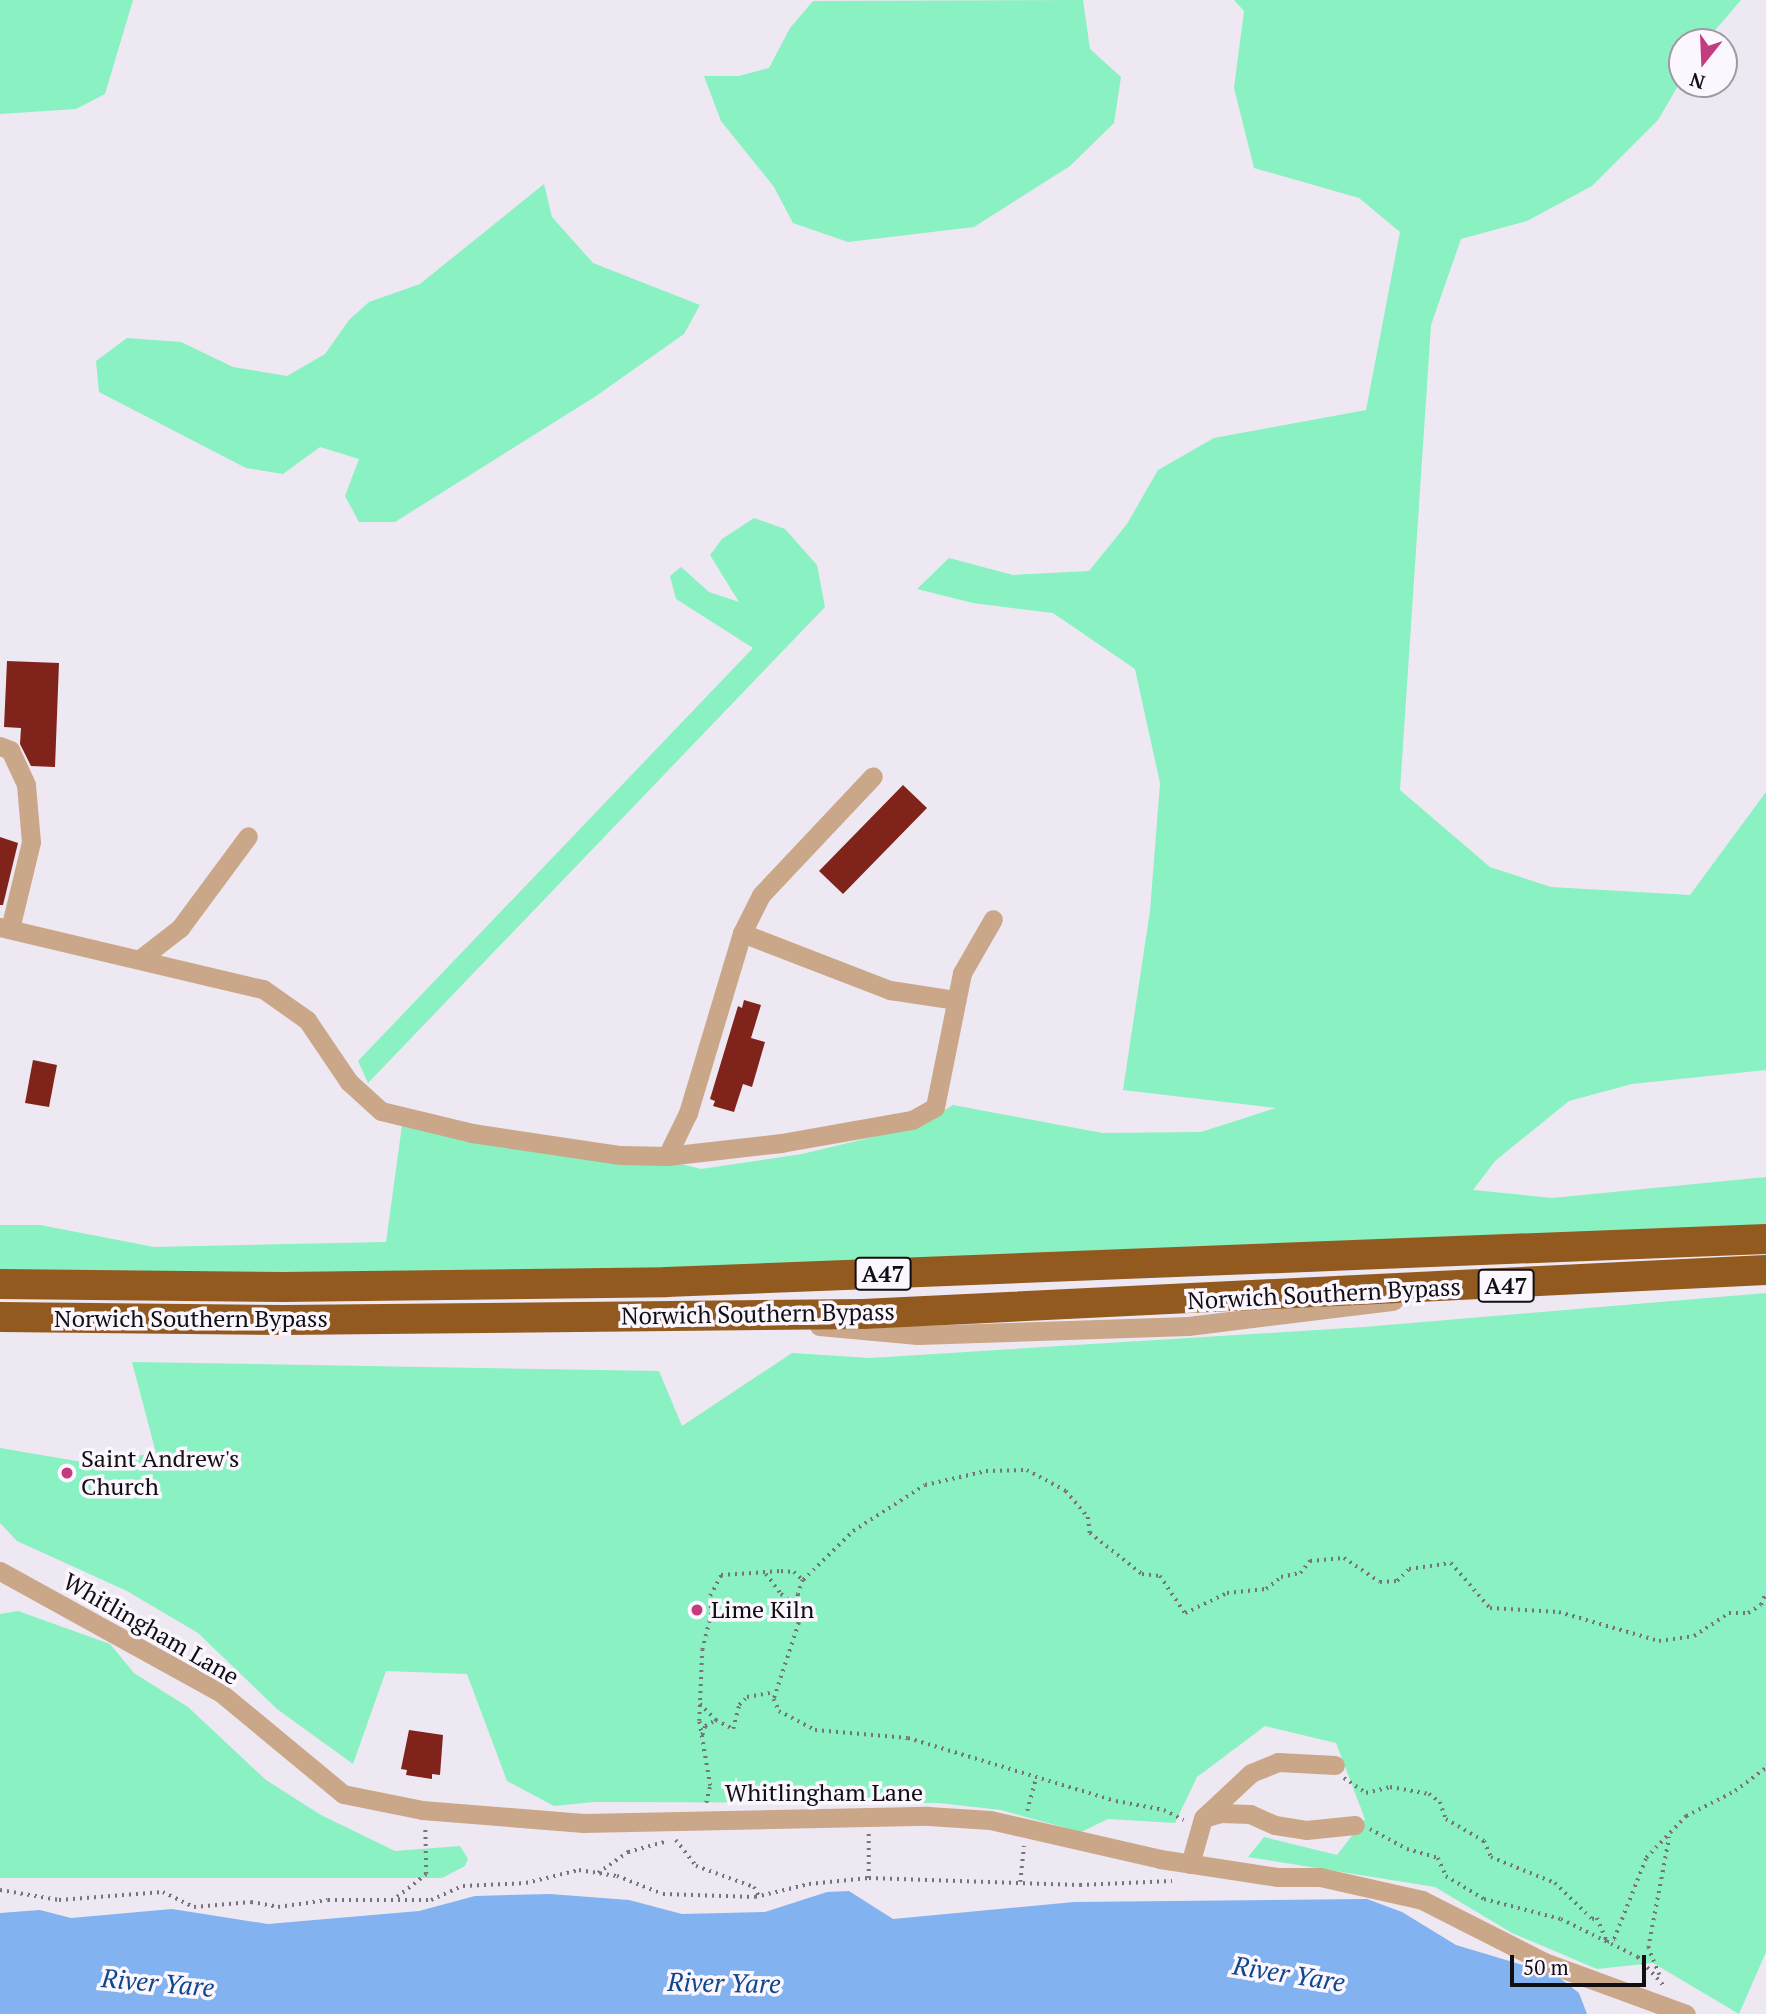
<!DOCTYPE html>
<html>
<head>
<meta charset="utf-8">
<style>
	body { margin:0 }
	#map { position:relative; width:1766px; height:2014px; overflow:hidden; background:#eee8f2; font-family:"PT Serif",serif }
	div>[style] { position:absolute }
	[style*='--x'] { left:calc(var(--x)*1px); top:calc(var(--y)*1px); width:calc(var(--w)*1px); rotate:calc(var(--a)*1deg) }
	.green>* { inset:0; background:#89f1c2 }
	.water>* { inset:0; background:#83b2f0 }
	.building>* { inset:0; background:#80231b }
	.path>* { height:3.5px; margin-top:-1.75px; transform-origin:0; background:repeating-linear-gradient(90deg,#777379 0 2px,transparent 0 7px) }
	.minor>* { height:19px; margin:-9.5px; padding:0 9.5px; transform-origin:9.5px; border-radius:9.5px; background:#caa789 }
	.highway>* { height:30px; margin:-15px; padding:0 15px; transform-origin:15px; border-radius:15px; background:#935a20 }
	.dots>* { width:19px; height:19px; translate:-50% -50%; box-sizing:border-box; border:4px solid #fcf6ff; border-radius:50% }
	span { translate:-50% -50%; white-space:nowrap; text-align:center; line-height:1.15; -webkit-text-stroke:7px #fcf6ff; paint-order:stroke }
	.shield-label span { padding:2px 5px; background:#fcf6ff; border:2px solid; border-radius:5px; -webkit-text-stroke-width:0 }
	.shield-label { font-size:23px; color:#110f12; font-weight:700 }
	.street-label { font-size:24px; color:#110f12 }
	.poi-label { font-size:24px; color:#110f12 }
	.left { translate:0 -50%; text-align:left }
	.water-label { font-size:26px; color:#0e488d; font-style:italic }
	.north { position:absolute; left:1668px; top:28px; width:70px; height:70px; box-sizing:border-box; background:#fcf6ff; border:2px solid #9e9aa0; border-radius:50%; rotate:198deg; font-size:19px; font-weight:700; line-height:28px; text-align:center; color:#110f12 }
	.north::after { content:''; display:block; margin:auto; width:24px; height:32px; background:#c33d7e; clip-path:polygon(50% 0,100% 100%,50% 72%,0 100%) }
	.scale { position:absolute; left:1510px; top:1955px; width:136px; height:32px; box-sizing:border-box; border:4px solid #110f12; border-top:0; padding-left:9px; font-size:21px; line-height:24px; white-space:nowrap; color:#110f12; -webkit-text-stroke:5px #fcf6ff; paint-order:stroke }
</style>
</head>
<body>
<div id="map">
	<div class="green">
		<i style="clip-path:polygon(0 0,133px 0,105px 94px,76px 109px,0 114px)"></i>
		<i style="clip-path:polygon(1083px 0,1090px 49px,1121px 77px,1114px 123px,1070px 166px,974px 227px,848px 242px,793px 223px,774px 187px,721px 121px,704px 76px,739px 76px,769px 68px,790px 28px,813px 1px)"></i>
		<i style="clip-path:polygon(1234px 0,1741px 0,1705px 42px,1682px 42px,1682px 79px,1658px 120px,1592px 186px,1527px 221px,1461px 239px,1431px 325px,1400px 790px,1490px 867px,1551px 887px,1690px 895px,1766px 792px,1766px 1070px,1632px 1084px,1569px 1101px,1495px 1161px,1473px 1190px,1552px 1198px,1766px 1177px,1766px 1227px,666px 1275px,0 1277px,0 1225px,40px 1225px,154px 1247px,386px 1242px,403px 1118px,650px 1156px,701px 1169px,802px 1154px,919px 1126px,953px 1105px,1102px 1133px,1201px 1132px,1276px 1108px,1123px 1090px,1150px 911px,1160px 783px,1135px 669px,1053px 613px,973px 603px,917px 589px,949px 558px,1013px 575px,1089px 571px,1127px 524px,1158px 470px,1214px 438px,1366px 410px,1400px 232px,1359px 198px,1254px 168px,1234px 88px,1244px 11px)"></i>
		<i style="clip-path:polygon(544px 184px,552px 217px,593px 263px,700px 305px,684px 334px,596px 396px,395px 522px,359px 522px,345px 496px,359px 459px,320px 447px,283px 474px,246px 468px,99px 392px,96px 361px,127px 338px,181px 342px,233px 367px,287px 376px,325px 354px,349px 320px,369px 302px,420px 284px)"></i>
		<i style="clip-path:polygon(754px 518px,785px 529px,817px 565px,825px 607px,368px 1083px,358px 1061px,753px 648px,676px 599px,670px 576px,681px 567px,709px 592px,739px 602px,710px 555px,722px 539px)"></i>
		<i style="clip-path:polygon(1766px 1293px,1766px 1952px,1739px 2014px,1653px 1963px,1597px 1969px,1512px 1933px,1435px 1887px,1248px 1857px,1264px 1837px,1337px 1855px,1365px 1819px,1336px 1743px,1265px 1726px,1197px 1777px,1175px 1823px,1108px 1819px,1081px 1832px,1001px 1810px,939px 1803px,594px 1802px,554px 1806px,507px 1781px,467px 1674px,386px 1671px,353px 1764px,277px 1709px,198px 1633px,127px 1591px,17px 1541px,0 1523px,0 1448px,88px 1463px,156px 1453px,132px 1362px,659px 1371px,682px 1426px,792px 1353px,870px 1358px,1364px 1327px)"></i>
		<i style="clip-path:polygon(18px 1611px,110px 1644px,134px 1673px,188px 1707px,266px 1780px,321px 1815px,395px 1851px,460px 1846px,468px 1859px,465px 1866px,442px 1878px,0 1878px,0 1614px)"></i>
	</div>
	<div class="water">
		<i style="clip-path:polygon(849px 1891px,893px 1919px,1074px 1902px,1367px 1899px,1402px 1912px,1456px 1945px,1556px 1975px,1579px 1993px,1587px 2014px,0 2014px,0 1913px,40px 1910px,71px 1918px,172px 1909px,268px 1924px,419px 1911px,475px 1896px,550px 1894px,629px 1900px,682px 1914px,765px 1912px,827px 1892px)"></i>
	</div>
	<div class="building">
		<i style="clip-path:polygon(7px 661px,59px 663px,55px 767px,31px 766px,20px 744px,21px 728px,4px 727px)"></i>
		<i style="clip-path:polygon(903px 785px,927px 808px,843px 894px,819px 871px)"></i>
		<i style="clip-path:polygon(0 837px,18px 843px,3px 905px,0 905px)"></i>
		<i style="clip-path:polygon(744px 1000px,761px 1005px,751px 1038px,765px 1042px,752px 1087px,743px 1084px,734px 1112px,713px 1106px,715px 1101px,710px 1099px,738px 1006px,742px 1008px)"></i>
		<i style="clip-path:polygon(33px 1060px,57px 1065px,49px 1107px,25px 1103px)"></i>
		<i style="clip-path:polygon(409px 1730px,443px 1735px,440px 1775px,432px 1774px,432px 1779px,406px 1775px,407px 1770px,401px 1769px)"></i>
	</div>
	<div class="path">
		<i style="--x:766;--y:1574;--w:25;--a:53"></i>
		<i style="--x:781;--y:1594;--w:22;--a:34"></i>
		<i style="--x:803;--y:1580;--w:15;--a:110"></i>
		<i style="--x:798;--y:1594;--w:29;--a:88"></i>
		<i style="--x:799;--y:1623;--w:80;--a:108.2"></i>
		<i style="--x:774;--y:1699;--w:13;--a:67"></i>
		<i style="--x:779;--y:1711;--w:41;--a:27.8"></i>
		<i style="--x:815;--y:1730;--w:93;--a:4.9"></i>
		<i style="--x:908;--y:1738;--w:217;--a:16.9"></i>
		<i style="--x:1116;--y:1801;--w:49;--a:10.6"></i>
		<i style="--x:1164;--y:1810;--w:22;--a:27"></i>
		<i style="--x:700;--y:1704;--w:23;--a:45"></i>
		<i style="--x:716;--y:1720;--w:19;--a:28"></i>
		<i style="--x:733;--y:1729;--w:25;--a:-76"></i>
		<i style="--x:739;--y:1705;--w:11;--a:-45"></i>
		<i style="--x:747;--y:1697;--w:28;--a:-10"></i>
		<i style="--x:702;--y:1735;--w:9;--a:-72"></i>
		<i style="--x:705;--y:1726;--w:13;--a:-29"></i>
		<i style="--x:1344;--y:1778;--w:27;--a:34"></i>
		<i style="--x:1366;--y:1793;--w:25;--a:-14"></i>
		<i style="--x:1390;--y:1787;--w:40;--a:10"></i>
		<i style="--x:1429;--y:1794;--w:14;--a:36"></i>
		<i style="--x:1440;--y:1802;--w:18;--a:71"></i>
		<i style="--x:1446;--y:1819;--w:44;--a:30.1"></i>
		<i style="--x:1484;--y:1841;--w:17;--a:66"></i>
		<i style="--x:1491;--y:1857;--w:69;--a:22.1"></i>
		<i style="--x:1555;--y:1883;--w:52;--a:44.2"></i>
		<i style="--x:1592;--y:1919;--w:5;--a:-11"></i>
		<i style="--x:1597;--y:1918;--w:26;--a:67"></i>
		<i style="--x:1607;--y:1942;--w:8;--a:-23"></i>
		<i style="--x:1614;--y:1939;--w:87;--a:-68.4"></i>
		<i style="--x:1646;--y:1858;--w:58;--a:-46.4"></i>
		<i style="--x:1686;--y:1816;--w:55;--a:-27"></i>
		<i style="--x:1735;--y:1791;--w:39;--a:-37"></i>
		<i style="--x:706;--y:1803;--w:17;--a:-77"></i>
		<i style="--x:710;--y:1786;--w:66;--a:-99.6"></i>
		<i style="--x:699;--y:1721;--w:71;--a:-87.6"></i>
		<i style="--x:702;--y:1650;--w:36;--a:-76"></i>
		<i style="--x:711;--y:1615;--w:19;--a:-93"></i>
		<i style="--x:710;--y:1596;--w:24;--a:-62"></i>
		<i style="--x:721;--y:1575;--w:60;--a:-3.8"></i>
		<i style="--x:781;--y:1571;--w:13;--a:4"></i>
		<i style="--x:794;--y:1572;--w:12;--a:42"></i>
		<i style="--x:803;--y:1580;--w:70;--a:-44.4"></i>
		<i style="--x:853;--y:1531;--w:85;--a:-32.6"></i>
		<i style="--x:925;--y:1485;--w:63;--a:-12.9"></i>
		<i style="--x:986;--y:1471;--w:41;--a:-1.4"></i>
		<i style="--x:1027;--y:1470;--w:44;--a:28.3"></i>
		<i style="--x:1066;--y:1491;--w:34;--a:50"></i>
		<i style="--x:1088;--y:1517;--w:16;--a:83"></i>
		<i style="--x:1090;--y:1533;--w:66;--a:38.3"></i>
		<i style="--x:1142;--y:1574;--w:18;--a:6"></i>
		<i style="--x:1160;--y:1576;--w:45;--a:56"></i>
		<i style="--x:1185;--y:1613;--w:47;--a:-25.5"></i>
		<i style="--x:1227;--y:1593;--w:39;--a:-6"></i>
		<i style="--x:1266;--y:1589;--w:19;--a:-39"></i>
		<i style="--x:1281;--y:1577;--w:19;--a:-12"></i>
		<i style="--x:1300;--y:1573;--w:16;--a:-50"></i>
		<i style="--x:1310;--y:1561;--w:34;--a:-5"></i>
		<i style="--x:1344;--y:1558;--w:43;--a:33.7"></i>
		<i style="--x:1380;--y:1582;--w:17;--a:-3"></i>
		<i style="--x:1397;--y:1581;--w:17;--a:-45"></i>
		<i style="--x:1409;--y:1569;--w:42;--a:-8.1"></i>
		<i style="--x:1451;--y:1563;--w:60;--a:49.1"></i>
		<i style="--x:1490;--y:1608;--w:69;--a:3.3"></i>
		<i style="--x:1559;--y:1612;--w:104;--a:16.2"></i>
		<i style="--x:1659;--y:1641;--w:35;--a:-8"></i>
		<i style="--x:1694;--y:1636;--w:42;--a:-33.3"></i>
		<i style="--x:1729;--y:1613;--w:19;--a:0"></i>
		<i style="--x:1748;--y:1613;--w:15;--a:-32"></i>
		<i style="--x:1761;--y:1605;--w:14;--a:-69"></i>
		<i style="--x:1027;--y:1811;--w:34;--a:-75"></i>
		<i style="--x:1370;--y:1829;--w:42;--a:28.4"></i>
		<i style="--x:1407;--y:1849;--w:32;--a:16"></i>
		<i style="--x:1438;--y:1858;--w:20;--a:66"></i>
		<i style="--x:1446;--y:1876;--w:44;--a:31.2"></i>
		<i style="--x:1484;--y:1899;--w:80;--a:14.6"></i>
		<i style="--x:1561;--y:1919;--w:86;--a:26.3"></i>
		<i style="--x:1638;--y:1957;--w:39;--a:48"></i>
		<i style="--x:869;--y:1834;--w:44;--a:90"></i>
		<i style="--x:676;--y:1840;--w:33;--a:52"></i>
		<i style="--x:696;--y:1866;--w:62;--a:19.9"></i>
		<i style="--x:754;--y:1887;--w:10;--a:61"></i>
		<i style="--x:598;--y:1873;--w:37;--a:-35"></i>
		<i style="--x:628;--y:1852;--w:41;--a:-15.4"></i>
		<i style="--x:1020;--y:1882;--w:36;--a:-84"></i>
		<i style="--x:0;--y:1890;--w:60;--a:9.6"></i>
		<i style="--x:59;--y:1900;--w:104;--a:-4.4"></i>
		<i style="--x:163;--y:1892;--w:34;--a:26"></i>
		<i style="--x:194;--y:1907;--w:57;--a:-5"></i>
		<i style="--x:251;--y:1902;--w:27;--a:10"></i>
		<i style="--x:278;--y:1907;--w:50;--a:-8"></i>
		<i style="--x:328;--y:1900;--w:103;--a:0"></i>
		<i style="--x:431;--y:1900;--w:35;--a:-24"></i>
		<i style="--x:463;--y:1886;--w:63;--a:-2.7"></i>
		<i style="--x:526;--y:1883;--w:55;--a:-13.8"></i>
		<i style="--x:579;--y:1870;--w:38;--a:9"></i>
		<i style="--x:617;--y:1876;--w:49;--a:21.4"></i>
		<i style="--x:663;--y:1894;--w:92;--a:1.9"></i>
		<i style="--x:755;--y:1897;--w:56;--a:-13.5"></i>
		<i style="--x:809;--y:1884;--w:60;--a:-5.7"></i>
		<i style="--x:869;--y:1878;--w:211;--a:1.9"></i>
		<i style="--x:1080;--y:1885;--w:92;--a:-2.5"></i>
		<i style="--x:397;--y:1897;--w:37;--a:-38"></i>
		<i style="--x:426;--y:1874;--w:46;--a:-91.2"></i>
		<i style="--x:1659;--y:1975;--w:29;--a:-112"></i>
		<i style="--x:1648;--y:1948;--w:113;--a:-79.3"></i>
	</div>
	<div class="minor">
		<i style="--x:0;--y:746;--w:11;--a:22"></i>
		<i style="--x:10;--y:750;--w:38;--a:65"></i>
		<i style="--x:26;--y:785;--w:57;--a:85"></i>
		<i style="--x:31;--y:842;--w:89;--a:103.6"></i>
		<i style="--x:0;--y:927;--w:270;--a:13.3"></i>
		<i style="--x:263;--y:989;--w:54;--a:35.2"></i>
		<i style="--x:307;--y:1020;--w:75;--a:55.9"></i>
		<i style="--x:349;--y:1082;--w:43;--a:42.2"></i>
		<i style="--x:381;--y:1111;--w:94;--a:13.6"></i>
		<i style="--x:472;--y:1133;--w:150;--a:8.5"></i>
		<i style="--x:620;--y:1155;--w:47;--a:1.2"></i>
		<i style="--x:667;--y:1156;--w:48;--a:-64"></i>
		<i style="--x:688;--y:1113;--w:188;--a:-73.3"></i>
		<i style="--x:742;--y:933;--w:42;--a:-63.4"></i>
		<i style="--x:761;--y:895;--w:163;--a:-46.7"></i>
		<i style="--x:742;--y:933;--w:159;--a:21.1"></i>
		<i style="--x:890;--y:990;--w:67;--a:8.6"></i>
		<i style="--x:140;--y:959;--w:51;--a:-37.8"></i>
		<i style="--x:180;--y:928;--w:114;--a:-53.5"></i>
		<i style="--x:667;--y:1156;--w:115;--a:-6.5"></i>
		<i style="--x:781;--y:1143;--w:133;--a:-10"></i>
		<i style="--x:912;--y:1120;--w:26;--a:-29"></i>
		<i style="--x:935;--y:1107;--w:137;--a:-78.6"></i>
		<i style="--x:962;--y:973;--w:62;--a:-60.1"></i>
		<i style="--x:819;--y:1326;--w:99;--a:5.2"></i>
		<i style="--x:918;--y:1335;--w:270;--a:-1.9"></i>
		<i style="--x:1188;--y:1326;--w:207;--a:-7"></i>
		<i style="--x:0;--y:1571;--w:252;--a:28.9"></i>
		<i style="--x:221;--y:1693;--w:158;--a:39.6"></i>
		<i style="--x:343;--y:1794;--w:81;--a:11.4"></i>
		<i style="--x:422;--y:1810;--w:162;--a:4.6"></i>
		<i style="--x:583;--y:1823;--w:345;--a:-1.2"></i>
		<i style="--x:928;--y:1816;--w:62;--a:3.7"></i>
		<i style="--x:990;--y:1820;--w:174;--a:12.9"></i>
		<i style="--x:1160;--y:1859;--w:118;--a:8.7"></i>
		<i style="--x:1277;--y:1877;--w:43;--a:0"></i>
		<i style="--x:1320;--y:1877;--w:105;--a:12.7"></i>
		<i style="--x:1422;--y:1900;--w:137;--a:26.9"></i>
		<i style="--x:1544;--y:1962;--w:151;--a:20.1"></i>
		<i style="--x:1204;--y:1817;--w:64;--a:-43.1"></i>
		<i style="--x:1251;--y:1773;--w:29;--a:-22"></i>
		<i style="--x:1278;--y:1762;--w:57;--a:3"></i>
		<i style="--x:1190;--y:1864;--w:48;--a:-74.2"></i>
		<i style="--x:1203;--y:1818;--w:18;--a:-16"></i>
		<i style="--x:1220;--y:1813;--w:30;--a:2"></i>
		<i style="--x:1250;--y:1814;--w:27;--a:24"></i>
		<i style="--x:1275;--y:1825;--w:31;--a:9"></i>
		<i style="--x:1306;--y:1830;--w:49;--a:-5.8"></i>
	</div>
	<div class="highway">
		<i style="--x:0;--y:1284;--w:283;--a:0.6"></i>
		<i style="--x:283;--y:1287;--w:383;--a:-0.7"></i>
		<i style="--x:666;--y:1282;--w:1101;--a:-2.24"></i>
		<i style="--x:0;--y:1317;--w:283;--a:0.6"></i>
		<i style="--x:283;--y:1320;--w:580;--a:-0.59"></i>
		<i style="--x:863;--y:1314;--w:904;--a:-2.79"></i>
	</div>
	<div class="dots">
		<i style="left:67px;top:1473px;background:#c33d7e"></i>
		<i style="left:697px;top:1610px;background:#c33d7e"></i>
	</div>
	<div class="shield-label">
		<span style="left:883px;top:1274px">A47</span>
		<span style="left:1506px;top:1286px">A47</span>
	</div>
	<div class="street-label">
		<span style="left:1324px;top:1294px;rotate:-3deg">Norwich Southern Bypass</span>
		<span style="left:758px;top:1314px;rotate:-1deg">Norwich Southern Bypass</span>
		<span style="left:191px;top:1319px">Norwich Southern Bypass</span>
		<span style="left:151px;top:1629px;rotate:30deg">Whitlingham Lane</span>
		<span style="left:824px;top:1793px">Whitlingham Lane</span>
	</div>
	<div class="poi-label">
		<span class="left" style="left:81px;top:1473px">Saint Andrew's<br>Church</span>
		<span class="left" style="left:711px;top:1610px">Lime Kiln</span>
	</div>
	<div class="water-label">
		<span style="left:1289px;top:1974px;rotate:9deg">River Yare</span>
		<span style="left:158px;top:1983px;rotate:5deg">River Yare</span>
		<span style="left:724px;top:1983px;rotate:1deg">River Yare</span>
	</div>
	<div class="north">N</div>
	<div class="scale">50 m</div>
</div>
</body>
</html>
